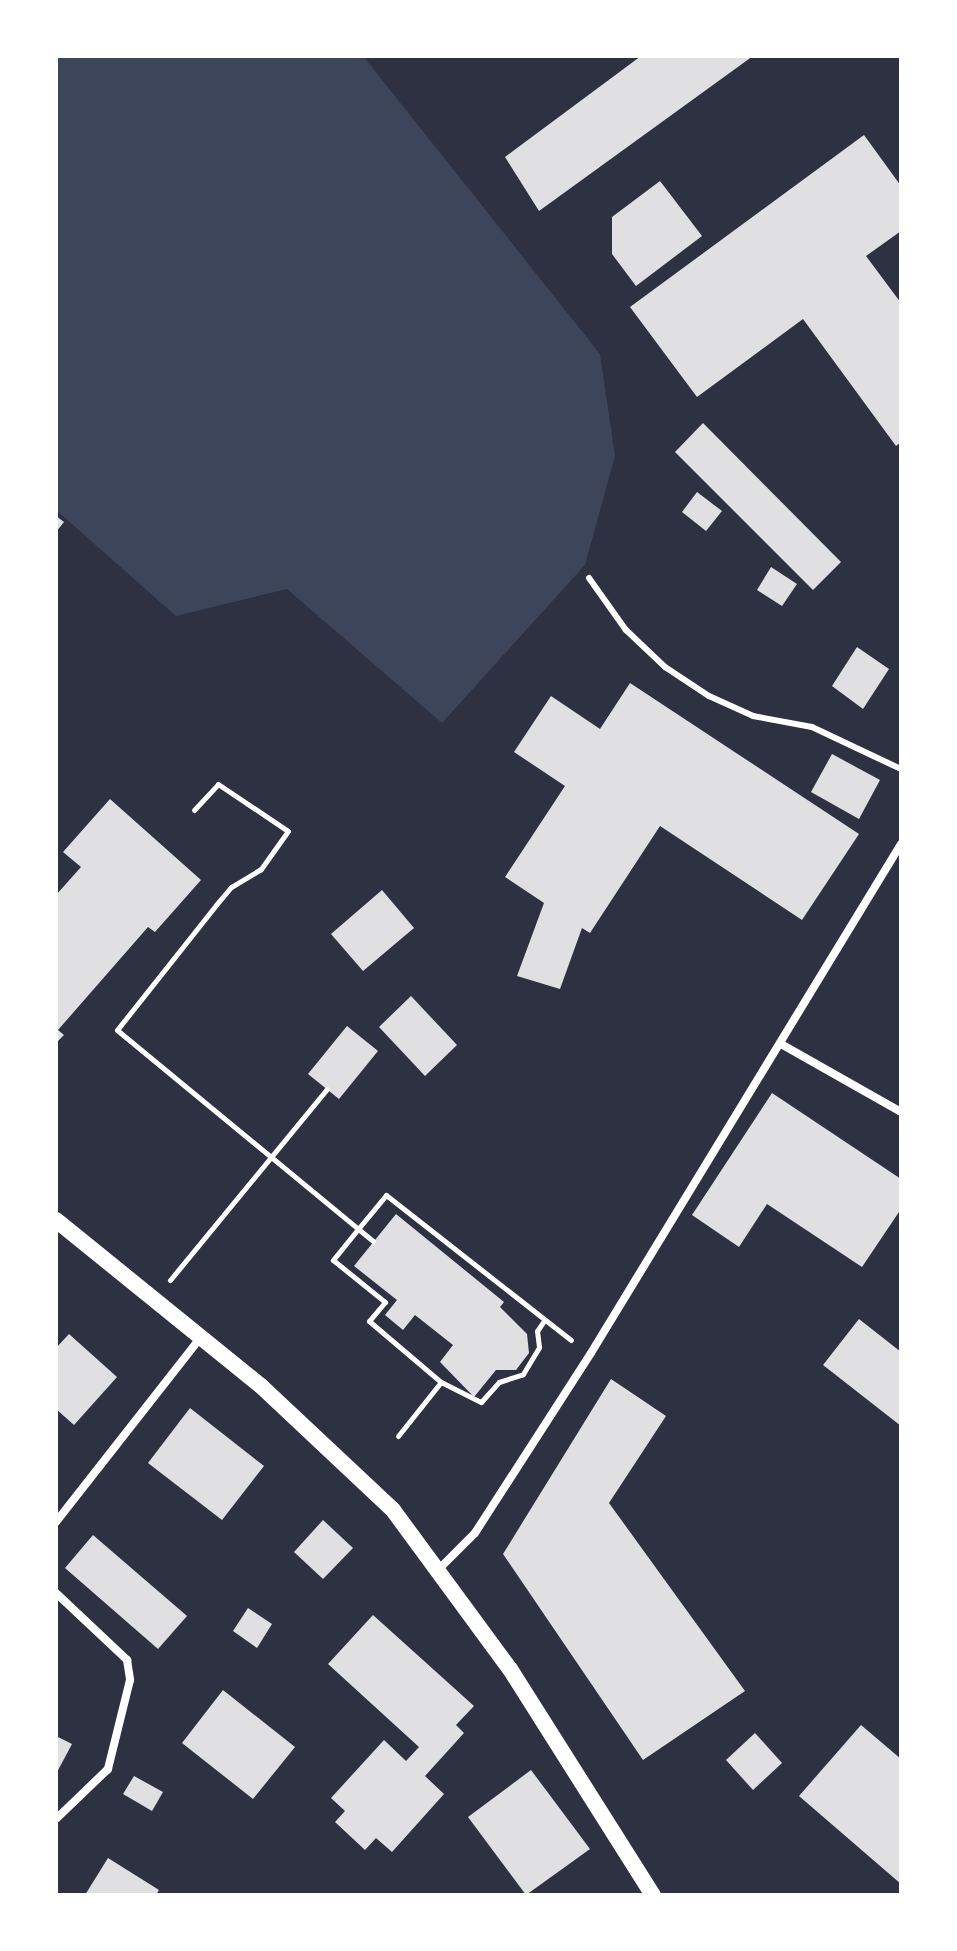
<!DOCTYPE html>
<html>
<head>
<meta charset="utf-8">
<style>
	body { margin:0 }
	#map { position:relative; width:957px; height:1951px; overflow:hidden; background:#2d3142; font-family:Figtree,sans-serif }
	div>[style] { position:absolute }
	[style*='--x'] { left:calc(var(--x)*1px); top:calc(var(--y)*1px); width:calc(var(--w)*1px); rotate:calc(var(--a)*1deg) }
	.green>* { inset:0; background:#3c4559 }
	.building>* { inset:0; background:#e0e0e3 }
	.path>* { height:5px; margin:-2.5px; padding:0 2.5px; transform-origin:2.5px; border-radius:2.5px; background:#fff }
	.service>* { height:6px; margin:-3px; padding:0 3px; transform-origin:3px; border-radius:3px; background:#fff }
	.minor>* { height:8px; margin:-4px; padding:0 4px; transform-origin:4px; border-radius:4px; background:#fff }
	.secondary>* { height:16px; margin:-8px; padding:0 8px; transform-origin:8px; border-radius:8px; background:#fff }
	span { translate:-50% -50%; white-space:nowrap; text-align:center; line-height:1.15; -webkit-text-stroke:8px #fff; paint-order:stroke }
	.frame { position:absolute; inset:0; border:58px solid #fff; pointer-events:none }
</style>
</head>
<body>
<div id="map">
	<div class="green">
		<i style="clip-path:polygon(56px 56px,363px 56px,600px 354px,615px 456px,585px 565px,442px 723px,287px 589px,176px 616px,56px 510px)"></i>
	</div>
	<div class="building">
		<i style="clip-path:polygon(641px 56px,753px 56px,539px 211px,505px 157px)"></i>
		<i style="clip-path:polygon(864px 135px,901px 186px,901px 231px,866px 256px,901px 303px,901px 442px,896px 446px,803px 319px,697px 397px,630px 307px)"></i>
		<i style="clip-path:polygon(660px 181px,702px 236px,636px 286px,612px 254px,612px 217px)"></i>
		<i style="clip-path:polygon(703px 423px,841px 562px,813px 590px,675px 452px)"></i>
		<i style="clip-path:polygon(697px 492px,722px 511px,706px 531px,682px 512px)"></i>
		<i style="clip-path:polygon(56px 516px,64px 522px,56px 532px)"></i>
		<i style="clip-path:polygon(771px 567px,797px 584px,782px 606px,757px 590px)"></i>
		<i style="clip-path:polygon(857px 647px,889px 669px,863px 709px,832px 686px)"></i>
		<i style="clip-path:polygon(630px 683px,859px 834px,802px 920px,660px 826px,590px 933px,582px 928px,560px 989px,517px 976px,544px 903px,505px 877px,565px 786px,514px 752px,551px 696px,600px 729px)"></i>
		<i style="clip-path:polygon(832px 754px,880px 780px,859px 819px,811px 792px)"></i>
		<i style="clip-path:polygon(110px 799px,201px 880px,155px 932px,148px 927px,58px 1030px,64px 1035px,56px 1043px,56px 895px,81px 867px,63px 852px)"></i>
		<i style="clip-path:polygon(382px 890px,414px 928px,363px 971px,331px 934px)"></i>
		<i style="clip-path:polygon(411px 996px,457px 1045px,425px 1076px,379px 1027px)"></i>
		<i style="clip-path:polygon(347px 1026px,378px 1051px,339px 1099px,308px 1074px)"></i>
		<i style="clip-path:polygon(772px 1093px,901px 1179px,901px 1209px,862px 1267px,767px 1204px,739px 1247px,692px 1215px)"></i>
		<i style="clip-path:polygon(396px 1214px,504px 1302px,500px 1307px,527px 1334px,529px 1353px,516px 1370px,496px 1370px,474px 1397px,440px 1362px,453px 1345px,415px 1315px,403px 1330px,385px 1315px,397px 1300px,354px 1266px)"></i>
		<i style="clip-path:polygon(859px 1319px,901px 1352px,901px 1426px,823px 1365px)"></i>
		<i style="clip-path:polygon(69px 1334px,117px 1377px,74px 1425px,56px 1409px,56px 1348px)"></i>
		<i style="clip-path:polygon(611px 1379px,666px 1416px,609px 1503px,745px 1691px,643px 1760px,503px 1554px)"></i>
		<i style="clip-path:polygon(190px 1408px,264px 1466px,222px 1520px,148px 1463px)"></i>
		<i style="clip-path:polygon(323px 1520px,353px 1548px,323px 1579px,294px 1552px)"></i>
		<i style="clip-path:polygon(93px 1535px,187px 1616px,158px 1649px,65px 1568px)"></i>
		<i style="clip-path:polygon(248px 1608px,272px 1624px,257px 1648px,233px 1631px)"></i>
		<i style="clip-path:polygon(373px 1615px,474px 1706px,456px 1725px,464px 1733px,425px 1776px,444px 1794px,392px 1852px,376px 1838px,365px 1850px,335px 1822px,345px 1811px,331px 1798px,384px 1740px,406px 1761px,419px 1747px,328px 1664px)"></i>
		<i style="clip-path:polygon(223px 1690px,295px 1747px,253px 1799px,182px 1743px)"></i>
		<i style="clip-path:polygon(861px 1725px,901px 1759px,901px 1884px,799px 1796px)"></i>
		<i style="clip-path:polygon(755px 1733px,782px 1763px,753px 1790px,726px 1760px)"></i>
		<i style="clip-path:polygon(56px 1736px,72px 1744px,56px 1774px)"></i>
		<i style="clip-path:polygon(531px 1770px,590px 1849px,526px 1895px,468px 1817px)"></i>
		<i style="clip-path:polygon(134px 1776px,163px 1792px,152px 1811px,123px 1794px)"></i>
		<i style="clip-path:polygon(108px 1858px,159px 1890px,156px 1895px,85px 1895px)"></i>
	</div>
	<div class="path">
		<i style="--x:194;--y:810;--w:35;--a:-47"></i>
		<i style="--x:218;--y:784;--w:84;--a:33.9"></i>
		<i style="--x:288;--y:831;--w:47;--a:125.4"></i>
		<i style="--x:261;--y:869;--w:35;--a:149"></i>
		<i style="--x:231;--y:887;--w:23;--a:130"></i>
		<i style="--x:216;--y:905;--w:159;--a:128.4"></i>
		<i style="--x:117;--y:1030;--w:313;--a:39.5"></i>
		<i style="--x:358;--y:1229;--w:44;--a:-50.5"></i>
		<i style="--x:386;--y:1195;--w:235;--a:38.1"></i>
		<i style="--x:373;--y:1241;--w:19;--a:-141"></i>
		<i style="--x:358;--y:1229;--w:40;--a:129"></i>
		<i style="--x:333;--y:1260;--w:67;--a:38.9"></i>
		<i style="--x:385;--y:1302;--w:25;--a:130"></i>
		<i style="--x:369;--y:1321;--w:94;--a:40.3"></i>
		<i style="--x:441;--y:1382;--w:45;--a:26.6"></i>
		<i style="--x:481;--y:1402;--w:27;--a:-48"></i>
		<i style="--x:499;--y:1382;--w:25;--a:-18"></i>
		<i style="--x:523;--y:1374;--w:31;--a:-59"></i>
		<i style="--x:539;--y:1347;--w:16;--a:-97"></i>
		<i style="--x:537;--y:1331;--w:11;--a:-56"></i>
		<i style="--x:170;--y:1280;--w:247;--a:-50.6"></i>
		<i style="--x:398;--y:1436;--w:69;--a:-51.5"></i>
	</div>
	<div class="service">
		<i style="--x:589;--y:578;--w:64;--a:54.6"></i>
		<i style="--x:626;--y:630;--w:54;--a:43.5"></i>
		<i style="--x:665;--y:667;--w:53;--a:33.4"></i>
		<i style="--x:709;--y:696;--w:48;--a:24.4"></i>
		<i style="--x:753;--y:716;--w:60;--a:10.6"></i>
		<i style="--x:812;--y:727;--w:98;--a:25.3"></i>
	</div>
	<div class="minor">
		<i style="--x:781;--y:1044;--w:138;--a:29.5"></i>
		<i style="--x:56;--y:1522;--w:235;--a:-51.9"></i>
		<i style="--x:440;--y:1568;--w:49;--a:-45"></i>
		<i style="--x:475;--y:1533;--w:214;--a:-57.2"></i>
		<i style="--x:591;--y:1353;--w:596;--a:-58.66"></i>
		<i style="--x:56;--y:1593;--w:98;--a:43.3"></i>
		<i style="--x:127;--y:1660;--w:20;--a:81"></i>
		<i style="--x:130;--y:1680;--w:92;--a:103.9"></i>
		<i style="--x:108;--y:1769;--w:72;--a:136.1"></i>
	</div>
	<div class="secondary">
		<i style="--x:56;--y:1220;--w:264;--a:39"></i>
		<i style="--x:261;--y:1386;--w:181;--a:43.2"></i>
		<i style="--x:393;--y:1510;--w:197;--a:53.7"></i>
		<i style="--x:510;--y:1669;--w:267;--a:57.7"></i>
	</div>
	<div class="frame"></div>
</div>
</body>
</html>
